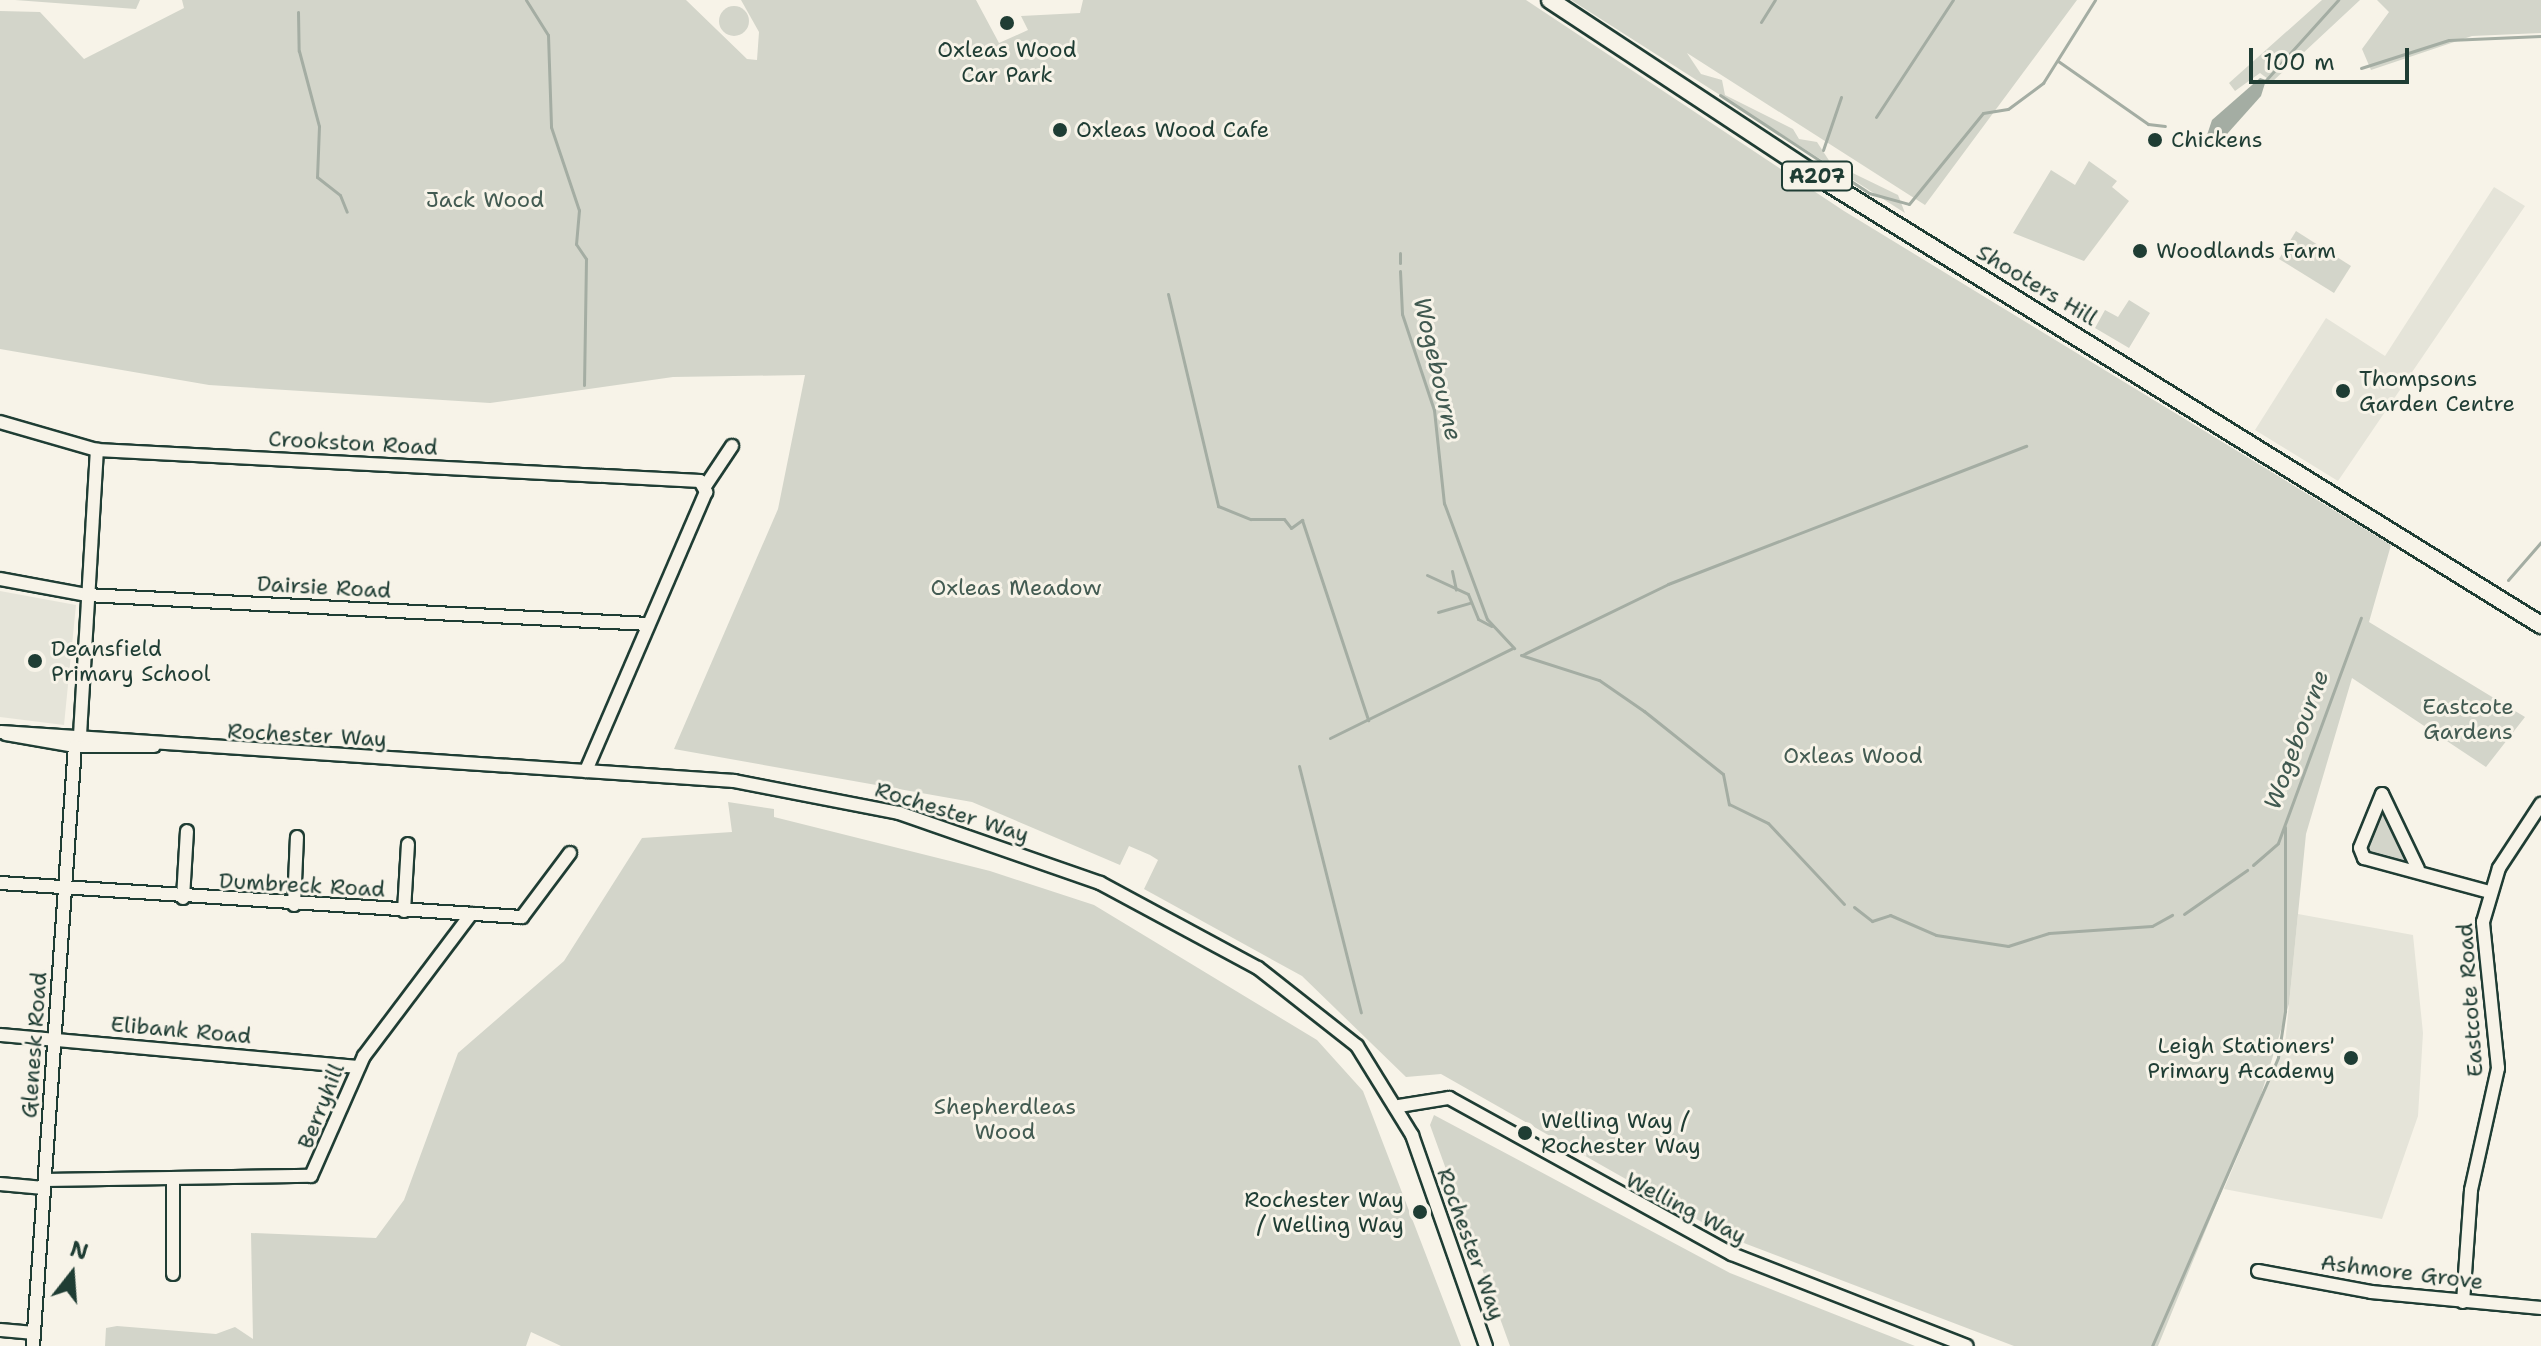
<!DOCTYPE html>
<html>
<head>
<meta charset="utf-8">
<style>
	body { margin:0 }
	#map { position:relative; width:2541px; height:1346px; overflow:hidden; background:#f7f3e8; font-family:"Shantell Sans",sans-serif }
	div>[style] { position:absolute }
	[style*='--x'] { left:calc(var(--x)*1px); top:calc(var(--y)*1px); width:calc(var(--w)*1px); rotate:calc(var(--a)*1deg) }
	.built>* { inset:0; background:#e5e4d9 }
	.green>* { inset:0; background:#d3d5ca }
	.round { border-radius:50% }
	.water>* { inset:0; background:#a4ada3 }
	.stream>* { height:3px; margin:-1.5px; padding:0 1.5px; transform-origin:1.5px; border-radius:1.5px; background:#a4ada3 }
	.roads { filter:drop-shadow(2px 0 #1f3d34) drop-shadow(-2px 0 #1f3d34) drop-shadow(0 2px #1f3d34) drop-shadow(0 -2px #1f3d34) }
	.minor>* { height:12px; margin:-6px; padding:0 6px; transform-origin:6px; border-radius:6px; background:#f7f3e8 }
	.major>* { height:16px; margin:-8px; padding:0 8px; transform-origin:8px; border-radius:8px; background:#f7f3e8 }
	.dots>* { width:22px; height:22px; translate:-50% -50%; box-sizing:border-box; border:4px solid #f7f3e8; border-radius:50% }
	span { translate:-50% -50%; white-space:nowrap; text-align:center; line-height:1.15; -webkit-text-stroke:6px #f7f3e8; paint-order:stroke }
	.shield-label span { padding:2px 6px; background:#f7f3e8; border:2px solid; border-radius:6px; -webkit-text-stroke-width:0 }
	.shield-label { font-size:20px; color:#1f3d34; font-weight:700 }
	.poi-label { font-size:22px; color:#1f3d34 }
	.left { translate:0 -50%; text-align:left }
	.right { translate:-100% -50%; text-align:right }
	.park-label { font-size:22px; color:#435b52 }
	.street-label { font-size:22px; color:#1f3d34 }
	.water-label { font-size:24px; color:#405950; font-style:italic }
	.north { position:absolute; left:32px; top:1234px; width:80px; height:80px; -webkit-text-stroke:6px #f7f3e8; paint-order:stroke; rotate:17deg; font-size:22px; font-weight:700; line-height:32px; text-align:center; color:#1f3d34 }
	.north::after { content:''; display:block; margin:auto; width:28px; height:36px; background:#1f3d34; clip-path:polygon(50% 0,100% 100%,50% 72%,0 100%) }
	.scale { position:absolute; left:2249px; top:48px; width:160px; height:36px; box-sizing:border-box; border:4px solid #1f3d34; border-top:0; padding-left:10px; font-size:24px; line-height:28px; white-space:nowrap; color:#1f3d34; -webkit-text-stroke:6px #f7f3e8; paint-order:stroke }
</style>
</head>
<body>
<div id="map">
	<div class="built">
		<i style="clip-path:polygon(2494px 187px,2525px 206px,2338px 481px,2255px 430px,2326px 318px,2385px 356px)"></i>
		<i style="clip-path:polygon(0 591px,76px 605px,64px 725px,0 717px)"></i>
		<i style="clip-path:polygon(2298px 914px,2413px 935px,2423px 1033px,2418px 1116px,2382px 1219px,2224px 1189px,2285px 1044px)"></i>
	</div>
	<div class="green">
		<i style="clip-path:polygon(15px 0,140px 0,136px 9px)"></i>
		<i style="clip-path:polygon(182px 0,686px 0,747px 59px,757px 60px,759px 32px,741px 0,976px 0,999px 43px,1028px 30px,1021px 16px,1080px 13px,1083px 0,1526px 0,1844px 211px,2391px 545px,2369px 622px,2525px 717px,2486px 767px,2352px 678px,2306px 834px,2289px 1004px,2260px 1098px,2158px 1346px,2014px 1346px,1728px 1237px,1441px 1074px,1406px 1077px,1302px 976px,1144px 889px,1158px 860px,1150px 855px,1129px 846px,1120px 865px,972px 802px,674px 749px,778px 509px,805px 375px,673px 377px,490px 403px,209px 385px,0 349px,0 11px,40px 12px,84px 59px,184px 8px)"></i>
		<i style="clip-path:polygon(1571px 0,2077px 0,1925px 205px,1687px 53px,1701px 74px,1722px 80px,1725px 95px,1793px 129px,1799px 139px,1817px 142px,1830px 162px,1898px 195px,1905px 213px)"></i>
		<i style="clip-path:polygon(2322px 0,2360px 0,2272px 82px,2260px 73px,2235px 91px,2229px 83px)"></i>
		<i style="clip-path:polygon(2377px 0,2541px 0,2541px 33px,2472px 36px,2371px 70px,2362px 49px,2389px 12px)"></i>
		<i class="round" style="left:719px;top:6px;width:30px;height:30px"></i>
		<i style="clip-path:polygon(2089px 161px,2117px 181px,2112px 187px,2129px 201px,2084px 261px,2013px 233px,2051px 170px,2075px 185px)"></i>
		<i style="clip-path:polygon(2296px 231px,2351px 266px,2334px 293px,2279px 259px)"></i>
		<i style="clip-path:polygon(2129px 300px,2150px 313px,2129px 348px,2095px 328px,2105px 310px,2118px 317px)"></i>
		<i style="clip-path:polygon(728px 802px,774px 809px,774px 817px,990px 871px,1094px 905px,1317px 1040px,1363px 1091px,1461px 1346px,561px 1346px,531px 1332px,526px 1346px,105px 1346px,106px 1328px,117px 1326px,216px 1334px,235px 1327px,253px 1339px,251px 1233px,376px 1238px,404px 1200px,458px 1053px,564px 961px,642px 838px,732px 832px)"></i>
		<i style="clip-path:polygon(2386px 811px,2411px 863px,2368px 851px,2378px 814px)"></i>
		<i style="clip-path:polygon(1434px 1115px,1730px 1273px,1915px 1346px,1510px 1346px,1430px 1125px)"></i>
	</div>
	<div class="water">
		<i style="clip-path:polygon(2260px 78px,2266px 80px,2261px 96px,2219px 143px,2205px 141px,2212px 120px)"></i>
	</div>
	<div class="stream">
		<i style="--x:526;--y:0;--w:41;--a:57.8"></i>
		<i style="--x:548;--y:35;--w:92;--a:88.1"></i>
		<i style="--x:551;--y:127;--w:88;--a:71.4"></i>
		<i style="--x:579;--y:210;--w:34;--a:95"></i>
		<i style="--x:576;--y:244;--w:18;--a:56"></i>
		<i style="--x:586;--y:259;--w:126;--a:90.9"></i>
		<i style="--x:298;--y:12;--w:39;--a:89"></i>
		<i style="--x:299;--y:51;--w:78;--a:75.1"></i>
		<i style="--x:319;--y:126;--w:51;--a:92.2"></i>
		<i style="--x:317;--y:177;--w:29;--a:38"></i>
		<i style="--x:340;--y:195;--w:18;--a:68"></i>
		<i style="--x:1761;--y:22;--w:26;--a:-58"></i>
		<i style="--x:2058;--y:61;--w:110;--a:35"></i>
		<i style="--x:2148;--y:124;--w:17;--a:7"></i>
		<i style="--x:2361;--y:68;--w:92;--a:-17.7"></i>
		<i style="--x:2449;--y:40;--w:92;--a:-2.5"></i>
		<i style="--x:2266;--y:80;--w:108;--a:-48"></i>
		<i style="--x:1720;--y:95;--w:178;--a:33.3"></i>
		<i style="--x:1869;--y:193;--w:41;--a:15.4"></i>
		<i style="--x:1909;--y:204;--w:117;--a:-50.9"></i>
		<i style="--x:1983;--y:113;--w:25;--a:-9"></i>
		<i style="--x:2008;--y:109;--w:44;--a:-36.6"></i>
		<i style="--x:2043;--y:83;--w:98;--a:-57.9"></i>
		<i style="--x:1876;--y:117;--w:140;--a:-56.7"></i>
		<i style="--x:1823;--y:150;--w:56;--a:-71.2"></i>
		<i style="--x:1400;--y:263;--w:10;--a:-90"></i>
		<i style="--x:1400;--y:271;--w:43;--a:87.3"></i>
		<i style="--x:1402;--y:314;--w:101;--a:71.6"></i>
		<i style="--x:1434;--y:410;--w:94;--a:83.9"></i>
		<i style="--x:1444;--y:503;--w:124;--a:69.7"></i>
		<i style="--x:1487;--y:619;--w:40;--a:47"></i>
		<i style="--x:1168;--y:294;--w:218;--a:76.7"></i>
		<i style="--x:1218;--y:506;--w:35;--a:22"></i>
		<i style="--x:1251;--y:519;--w:33;--a:0"></i>
		<i style="--x:1284;--y:519;--w:11;--a:52"></i>
		<i style="--x:1291;--y:528;--w:14;--a:-36"></i>
		<i style="--x:1302;--y:520;--w:211;--a:71.7"></i>
		<i style="--x:1452;--y:571;--w:19;--a:78"></i>
		<i style="--x:1427;--y:575;--w:45;--a:24.9"></i>
		<i style="--x:1468;--y:594;--w:27;--a:68"></i>
		<i style="--x:1478;--y:619;--w:15;--a:28"></i>
		<i style="--x:2508;--y:580;--w:50;--a:-49"></i>
		<i style="--x:1438;--y:612;--w:33;--a:-16"></i>
		<i style="--x:1521;--y:655;--w:82;--a:17.8"></i>
		<i style="--x:1599;--y:680;--w:55;--a:34.6"></i>
		<i style="--x:1644;--y:711;--w:101;--a:38.6"></i>
		<i style="--x:1723;--y:774;--w:31;--a:79"></i>
		<i style="--x:1729;--y:804;--w:43;--a:26"></i>
		<i style="--x:1768;--y:823;--w:111;--a:46.8"></i>
		<i style="--x:1522;--y:655;--w:162;--a:-25.9"></i>
		<i style="--x:1668;--y:584;--w:384;--a:-21.1"></i>
		<i style="--x:1330;--y:738;--w:204;--a:-26.2"></i>
		<i style="--x:1299;--y:766;--w:254;--a:75.9"></i>
		<i style="--x:2253;--y:865;--w:33;--a:-41"></i>
		<i style="--x:2278;--y:843;--w:240;--a:-69.8"></i>
		<i style="--x:1854;--y:907;--w:23;--a:38"></i>
		<i style="--x:1872;--y:921;--w:19;--a:-18"></i>
		<i style="--x:1890;--y:915;--w:50;--a:23.5"></i>
		<i style="--x:1936;--y:935;--w:73;--a:8.7"></i>
		<i style="--x:2008;--y:946;--w:43;--a:-17.6"></i>
		<i style="--x:2049;--y:933;--w:103;--a:-3.9"></i>
		<i style="--x:2152;--y:926;--w:23;--a:-29"></i>
		<i style="--x:2184;--y:914;--w:77;--a:-34.9"></i>
		<i style="--x:2152;--y:1346;--w:315;--a:-66.4"></i>
		<i style="--x:2278;--y:1057;--w:47;--a:-81.3"></i>
		<i style="--x:2285;--y:1011;--w:184;--a:-90"></i>
	</div>
	<div class="roads">
		<div class="minor">
			<i style="--x:0;--y:422;--w:101;--a:16.1"></i>
			<i style="--x:97;--y:450;--w:604;--a:2.94"></i>
			<i style="--x:700;--y:481;--w:13;--a:61"></i>
			<i style="--x:706;--y:492;--w:304;--a:113.3"></i>
			<i style="--x:706;--y:485;--w:47;--a:-56.3"></i>
			<i style="--x:0;--y:579;--w:87;--a:10.5"></i>
			<i style="--x:86;--y:595;--w:563;--a:2.95"></i>
			<i style="--x:1;--y:732;--w:735;--a:3.82"></i>
			<i style="--x:734;--y:781;--w:168;--a:11"></i>
			<i style="--x:899;--y:813;--w:213;--a:19.2"></i>
			<i style="--x:1100;--y:883;--w:179;--a:28.3"></i>
			<i style="--x:1258;--y:968;--w:126;--a:38.2"></i>
			<i style="--x:1357;--y:1046;--w:105;--a:58.3"></i>
			<i style="--x:1412;--y:1135;--w:224;--a:70.7"></i>
			<i style="--x:6;--y:734;--w:70;--a:9.9"></i>
			<i style="--x:75;--y:746;--w:79;--a:0"></i>
			<i style="--x:80;--y:735;--w:286;--a:-86.6"></i>
			<i style="--x:2418;--y:869;--w:83;--a:-115.6"></i>
			<i style="--x:2382;--y:794;--w:58;--a:112.2"></i>
			<i style="--x:2360;--y:848;--w:11;--a:68"></i>
			<i style="--x:2364;--y:858;--w:130;--a:15.2"></i>
			<i style="--x:0;--y:883;--w:523;--a:3.73"></i>
			<i style="--x:522;--y:917;--w:80;--a:-53.1"></i>
			<i style="--x:183;--y:898;--w:67;--a:-86.6"></i>
			<i style="--x:294;--y:905;--w:68;--a:-87.5"></i>
			<i style="--x:404;--y:911;--w:67;--a:-86.6"></i>
			<i style="--x:0;--y:1035;--w:359;--a:5.1"></i>
			<i style="--x:1399;--y:1106;--w:51;--a:-9.1"></i>
			<i style="--x:1449;--y:1098;--w:323;--a:28.9"></i>
			<i style="--x:1732;--y:1254;--w:252;--a:21.4"></i>
			<i style="--x:45;--y:1180;--w:266;--a:-0.9"></i>
			<i style="--x:311;--y:1176;--w:131;--a:-66.2"></i>
			<i style="--x:364;--y:1056;--w:178;--a:-53"></i>
			<i style="--x:173;--y:1180;--w:94;--a:90"></i>
			<i style="--x:0;--y:1184;--w:44;--a:5.2"></i>
			<i style="--x:2258;--y:1271;--w:115;--a:10.5"></i>
			<i style="--x:2371;--y:1292;--w:171;--a:5.4"></i>
			<i style="--x:2463;--y:1302;--w:112;--a:-85.9"></i>
			<i style="--x:2471;--y:1190;--w:125;--a:-77.5"></i>
			<i style="--x:2498;--y:1068;--w:147;--a:-95.9"></i>
			<i style="--x:2483;--y:922;--w:56;--a:-73.5"></i>
			<i style="--x:2499;--y:868;--w:77;--a:-56.7"></i>
			<i style="--x:0;--y:1330;--w:34;--a:5"></i>
			<i style="--x:33;--y:1346;--w:601;--a:-86"></i>
		</div>
		<div class="major">
			<i style="--x:1550;--y:0;--w:320;--a:33.4"></i>
			<i style="--x:1817;--y:176;--w:852;--a:31.81"></i>
		</div>
	</div>
	<div class="dots">
		<i style="left:1007px;top:23px;background:#1f3d34"></i>
		<i style="left:1060px;top:130px;background:#1f3d34"></i>
		<i style="left:2155px;top:140px;background:#1f3d34"></i>
		<i style="left:2140px;top:251px;background:#1f3d34"></i>
		<i style="left:2343px;top:391px;background:#1f3d34"></i>
		<i style="left:35px;top:661px;background:#1f3d34"></i>
		<i style="left:2351px;top:1058px;background:#1f3d34"></i>
		<i style="left:1525px;top:1133px;background:#1f3d34"></i>
		<i style="left:1420px;top:1212px;background:#1f3d34"></i>
	</div>
	<div class="shield-label">
		<span style="left:1817px;top:176px">A207</span>
	</div>
	<div class="poi-label">
		<span style="left:1007px;top:62px">Oxleas Wood<br>Car Park</span>
		<span class="left" style="left:1076px;top:130px">Oxleas Wood Cafe</span>
		<span class="left" style="left:2171px;top:140px">Chickens</span>
		<span class="left" style="left:2156px;top:251px">Woodlands Farm</span>
		<span class="left" style="left:2359px;top:391px">Thompsons<br>Garden Centre</span>
		<span class="left" style="left:51px;top:661px">Deansfield<br>Primary School</span>
		<span class="right" style="left:2335px;top:1058px">Leigh Stationers'<br>Primary Academy</span>
		<span class="left" style="left:1541px;top:1133px">Welling Way /<br>Rochester Way</span>
		<span class="right" style="left:1404px;top:1212px">Rochester Way<br>/ Welling Way</span>
	</div>
	<div class="park-label">
		<span style="left:485px;top:200px">Jack Wood</span>
		<span style="left:1016px;top:588px">Oxleas Meadow</span>
		<span style="left:2468px;top:719px">Eastcote<br>Gardens</span>
		<span style="left:1853px;top:756px">Oxleas Wood</span>
		<span style="left:1005px;top:1119px">Shepherdleas<br>Wood</span>
	</div>
	<div class="street-label">
		<span style="left:2037px;top:285px;rotate:31deg">Shooters Hill</span>
		<span style="left:353px;top:443px;rotate:3deg">Crookston Road</span>
		<span style="left:324px;top:587px;rotate:3deg">Dairsie Road</span>
		<span style="left:307px;top:735px;rotate:3deg">Rochester Way</span>
		<span style="left:952px;top:812px;rotate:17deg">Rochester Way</span>
		<span style="left:302px;top:885px;rotate:3deg">Dumbreck Road</span>
		<span style="left:2470px;top:1000px;rotate:-94deg">Eastcote Road</span>
		<span style="left:181px;top:1030px;rotate:5deg">Elibank Road</span>
		<span style="left:34px;top:1045px;rotate:-86deg">Glenesk Road</span>
		<span style="left:321px;top:1106px;rotate:-68deg">Berryhill</span>
		<span style="left:1686px;top:1208px;rotate:27deg">Welling Way</span>
		<span style="left:1471px;top:1244px;rotate:70deg">Rochester Way</span>
		<span style="left:2402px;top:1272px;rotate:7deg">Ashmore Grove</span>
	</div>
	<div class="water-label">
		<span style="left:1437px;top:369px;rotate:77deg">Wogebourne</span>
		<span style="left:2297px;top:740px;rotate:-70deg">Wogebourne</span>
	</div>
	<div class="north">N</div>
	<div class="scale">100 m</div>
</div>
</body>
</html>
